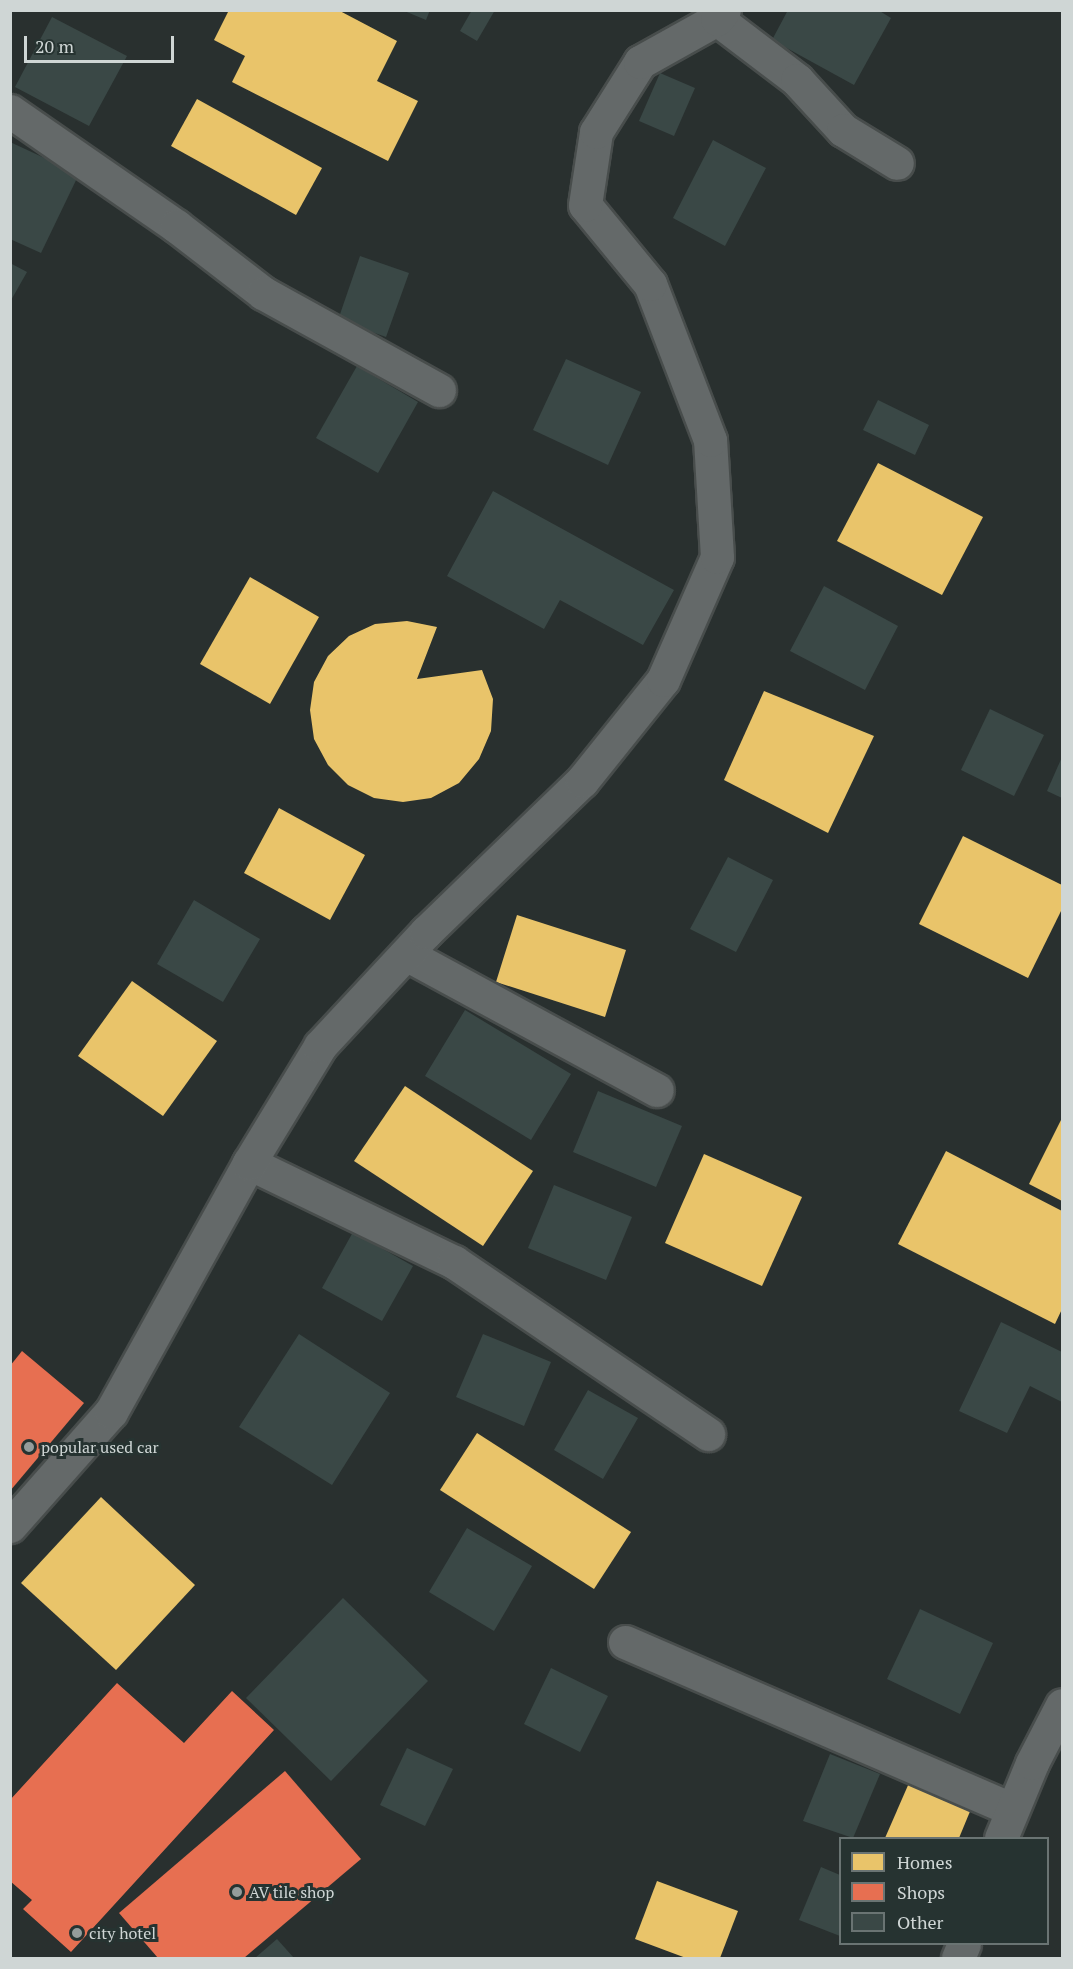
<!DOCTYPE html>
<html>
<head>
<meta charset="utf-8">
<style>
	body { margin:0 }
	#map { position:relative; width:1073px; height:1969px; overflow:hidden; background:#29302f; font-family:"PT Serif",serif }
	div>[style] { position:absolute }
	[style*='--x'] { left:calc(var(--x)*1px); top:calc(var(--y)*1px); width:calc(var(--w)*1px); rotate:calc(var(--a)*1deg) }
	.homes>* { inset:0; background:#e9c46a }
	.shops>* { inset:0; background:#e76f51 }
	.building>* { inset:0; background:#3a4846 }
	.roads { filter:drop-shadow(2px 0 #484d4c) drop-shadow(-2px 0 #484d4c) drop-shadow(0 2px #484d4c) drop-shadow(0 -2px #484d4c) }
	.pedestrian>* { height:33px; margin:-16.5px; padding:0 16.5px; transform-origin:16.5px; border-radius:16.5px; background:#646969 }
	.minor>* { height:33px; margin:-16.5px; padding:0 16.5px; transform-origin:16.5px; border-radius:16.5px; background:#646969 }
	.dots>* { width:16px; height:16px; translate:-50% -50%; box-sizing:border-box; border:3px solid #263331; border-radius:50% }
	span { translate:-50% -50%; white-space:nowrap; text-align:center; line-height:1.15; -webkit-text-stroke:6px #263331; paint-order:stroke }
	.poi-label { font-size:16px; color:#cfd6d5 }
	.left { translate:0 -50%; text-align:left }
	.frame { position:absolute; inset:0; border:12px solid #cfd6d5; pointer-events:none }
	.legend { position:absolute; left:839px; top:1837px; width:210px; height:108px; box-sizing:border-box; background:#263331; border:2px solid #6a7473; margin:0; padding:8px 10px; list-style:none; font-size:18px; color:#cfd6d5 }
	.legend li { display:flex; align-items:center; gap:12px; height:30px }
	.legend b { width:30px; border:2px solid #6a7473 }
	.scale { position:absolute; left:24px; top:36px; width:150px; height:27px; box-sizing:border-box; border:3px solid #cfd6d5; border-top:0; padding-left:8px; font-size:18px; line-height:21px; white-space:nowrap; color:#cfd6d5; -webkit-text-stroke:4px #263331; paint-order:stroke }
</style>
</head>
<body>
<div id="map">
	<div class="homes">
		<i style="clip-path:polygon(229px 10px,338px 10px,397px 41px,377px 81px,418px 101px,388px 161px,232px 82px,245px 56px,214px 40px)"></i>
		<i style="clip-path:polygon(197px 99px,322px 168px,296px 215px,171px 146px)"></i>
		<i style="clip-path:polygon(878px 463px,983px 517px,942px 595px,837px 541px)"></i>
		<i style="clip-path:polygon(250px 577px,319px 617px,270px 704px,200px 664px)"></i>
		<i style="clip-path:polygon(407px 621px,437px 627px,417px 679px,482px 670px,493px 699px,491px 731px,479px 759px,459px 783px,431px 798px,403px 802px,374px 798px,348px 785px,328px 765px,314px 739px,310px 710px,314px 682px,328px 656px,349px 636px,375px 624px)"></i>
		<i style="clip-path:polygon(764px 691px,874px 736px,828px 833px,724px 780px)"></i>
		<i style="clip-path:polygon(279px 808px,365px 855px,330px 920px,244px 873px)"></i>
		<i style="clip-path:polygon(963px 836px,1062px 885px,1062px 909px,1028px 978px,919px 924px)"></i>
		<i style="clip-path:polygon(517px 915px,626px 950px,605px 1017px,496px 982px)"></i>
		<i style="clip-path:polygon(132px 981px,217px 1041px,163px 1116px,78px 1056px)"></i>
		<i style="clip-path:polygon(405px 1086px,533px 1171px,483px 1246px,354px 1161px)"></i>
		<i style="clip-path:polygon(1062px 1118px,1062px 1201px,1029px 1184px)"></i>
		<i style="clip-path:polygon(946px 1151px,1062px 1211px,1062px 1309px,1055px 1324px,898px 1244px)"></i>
		<i style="clip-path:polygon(704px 1154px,802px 1197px,762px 1286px,665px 1243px)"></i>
		<i style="clip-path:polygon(477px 1433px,631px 1532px,594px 1589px,440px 1490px)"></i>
		<i style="clip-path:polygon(101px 1497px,195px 1585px,116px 1670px,21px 1583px)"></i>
		<i style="clip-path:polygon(909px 1783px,971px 1809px,959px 1838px,885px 1838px)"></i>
		<i style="clip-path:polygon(657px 1881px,738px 1911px,720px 1958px,686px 1958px,635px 1939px)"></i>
	</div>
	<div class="shops">
		<i style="clip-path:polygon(22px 1351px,84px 1403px,10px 1491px,10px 1366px)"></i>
		<i style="clip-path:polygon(117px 1683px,184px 1743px,232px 1691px,274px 1730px,71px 1952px,23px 1909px,32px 1900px,10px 1881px,10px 1800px)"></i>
		<i style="clip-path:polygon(285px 1771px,361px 1859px,244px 1958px,158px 1958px,119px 1913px)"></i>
	</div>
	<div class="building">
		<i style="clip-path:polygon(402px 10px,430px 10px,426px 20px)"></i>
		<i style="clip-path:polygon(472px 10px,495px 10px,477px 41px,460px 31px)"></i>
		<i style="clip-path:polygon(788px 10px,878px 10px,891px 18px,854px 85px,772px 40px)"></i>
		<i style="clip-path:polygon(52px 17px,127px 56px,89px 126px,15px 87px)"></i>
		<i style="clip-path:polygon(660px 73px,695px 88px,674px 136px,639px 121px)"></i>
		<i style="clip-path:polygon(713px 140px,766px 168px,725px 246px,673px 218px)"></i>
		<i style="clip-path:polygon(10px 142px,79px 174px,41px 253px,10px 239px)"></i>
		<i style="clip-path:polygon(360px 256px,409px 273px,386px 337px,338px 320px)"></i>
		<i style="clip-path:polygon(10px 263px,27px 272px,10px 302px)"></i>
		<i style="clip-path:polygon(566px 359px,641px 392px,608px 465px,533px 430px)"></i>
		<i style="clip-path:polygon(357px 366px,418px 402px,378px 473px,316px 438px)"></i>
		<i style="clip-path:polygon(878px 400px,929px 425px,915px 455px,863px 430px)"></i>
		<i style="clip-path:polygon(493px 491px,674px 590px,643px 645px,560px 600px,544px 629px,447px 576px)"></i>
		<i style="clip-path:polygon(824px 586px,898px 626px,865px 690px,790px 651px)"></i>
		<i style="clip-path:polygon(990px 709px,1044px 735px,1014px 796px,961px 770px)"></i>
		<i style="clip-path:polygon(1062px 757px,1062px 798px,1047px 791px)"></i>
		<i style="clip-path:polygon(728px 857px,773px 880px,736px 952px,690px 929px)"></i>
		<i style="clip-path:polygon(194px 900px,260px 939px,223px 1002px,157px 964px)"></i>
		<i style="clip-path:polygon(465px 1010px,571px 1074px,531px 1140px,425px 1076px)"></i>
		<i style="clip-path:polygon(598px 1091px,682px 1126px,656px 1187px,573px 1152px)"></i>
		<i style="clip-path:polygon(554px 1185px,632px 1217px,606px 1280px,528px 1248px)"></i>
		<i style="clip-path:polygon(353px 1232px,413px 1266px,382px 1321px,322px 1288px)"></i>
		<i style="clip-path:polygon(1001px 1322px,1062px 1352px,1062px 1402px,1030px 1386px,1007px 1433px,959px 1411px)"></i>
		<i style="clip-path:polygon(299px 1334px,390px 1393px,332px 1485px,239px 1427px)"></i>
		<i style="clip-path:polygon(483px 1334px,551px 1362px,524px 1426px,456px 1397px)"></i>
		<i style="clip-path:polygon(588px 1390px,638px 1418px,603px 1479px,554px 1450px)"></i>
		<i style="clip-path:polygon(467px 1528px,532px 1566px,494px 1631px,429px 1592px)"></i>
		<i style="clip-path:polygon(343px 1598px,428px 1681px,331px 1781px,246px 1698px)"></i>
		<i style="clip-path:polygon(920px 1609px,993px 1643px,960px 1714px,887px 1679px)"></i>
		<i style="clip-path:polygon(551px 1668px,608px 1696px,580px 1752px,524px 1724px)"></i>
		<i style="clip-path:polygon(407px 1748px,453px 1769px,425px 1826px,380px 1805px)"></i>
		<i style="clip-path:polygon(830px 1754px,880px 1774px,853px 1838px,803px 1821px)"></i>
		<i style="clip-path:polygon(821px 1867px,840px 1875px,840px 1936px,799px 1920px)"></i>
		<i style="clip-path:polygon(277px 1939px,294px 1958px,255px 1958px)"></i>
	</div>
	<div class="roads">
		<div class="pedestrian">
			<i style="--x:717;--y:19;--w:101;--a:37.3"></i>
			<i style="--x:797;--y:80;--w:68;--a:47.4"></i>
			<i style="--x:843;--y:130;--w:63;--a:31.4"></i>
		</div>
		<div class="minor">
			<i style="--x:10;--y:111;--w:202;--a:34.7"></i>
			<i style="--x:176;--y:226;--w:110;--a:37.6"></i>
			<i style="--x:263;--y:293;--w:201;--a:28.9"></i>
			<i style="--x:408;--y:955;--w:283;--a:28.5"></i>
			<i style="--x:249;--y:1163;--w:228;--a:25.8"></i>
			<i style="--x:454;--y:1262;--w:307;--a:34.1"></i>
			<i style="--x:10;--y:1526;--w:152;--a:-48.5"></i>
			<i style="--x:111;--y:1412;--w:285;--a:-61"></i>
			<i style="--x:249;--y:1163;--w:137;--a:-58.7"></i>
			<i style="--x:320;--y:1046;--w:156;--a:-47.1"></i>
			<i style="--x:426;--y:932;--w:217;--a:-44.1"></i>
			<i style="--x:582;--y:781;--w:129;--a:-51.3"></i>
			<i style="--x:663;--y:680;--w:134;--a:-66.3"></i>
			<i style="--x:717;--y:557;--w:117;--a:-93.4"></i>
			<i style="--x:710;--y:440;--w:167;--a:-111"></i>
			<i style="--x:650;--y:284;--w:102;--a:-129.4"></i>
			<i style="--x:585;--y:205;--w:74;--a:-81.4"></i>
			<i style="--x:596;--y:132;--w:83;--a:-57.8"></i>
			<i style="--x:640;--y:62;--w:88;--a:-29.2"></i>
			<i style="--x:717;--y:19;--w:11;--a:-52"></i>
			<i style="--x:625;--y:1642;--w:421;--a:23.4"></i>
			<i style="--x:1001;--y:1838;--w:81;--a:-67.5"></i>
			<i style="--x:1032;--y:1763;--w:65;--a:-62.7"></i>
			<i style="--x:958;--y:1958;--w:15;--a:-67"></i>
		</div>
	</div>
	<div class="dots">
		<i style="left:29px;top:1447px;background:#959c9b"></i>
		<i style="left:237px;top:1892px;background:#959c9b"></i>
		<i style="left:77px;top:1933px;background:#959c9b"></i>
	</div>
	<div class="poi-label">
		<span class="left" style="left:41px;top:1447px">popular used car</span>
		<span class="left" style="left:249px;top:1892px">AV tile shop</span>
		<span class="left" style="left:89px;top:1933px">city hotel</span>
	</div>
	<div class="frame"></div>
	<ul class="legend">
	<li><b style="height:16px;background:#e9c46a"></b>Homes</li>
	<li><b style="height:16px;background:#e76f51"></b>Shops</li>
	<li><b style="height:16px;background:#3a4846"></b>Other</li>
	</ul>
	<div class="scale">20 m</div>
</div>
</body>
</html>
